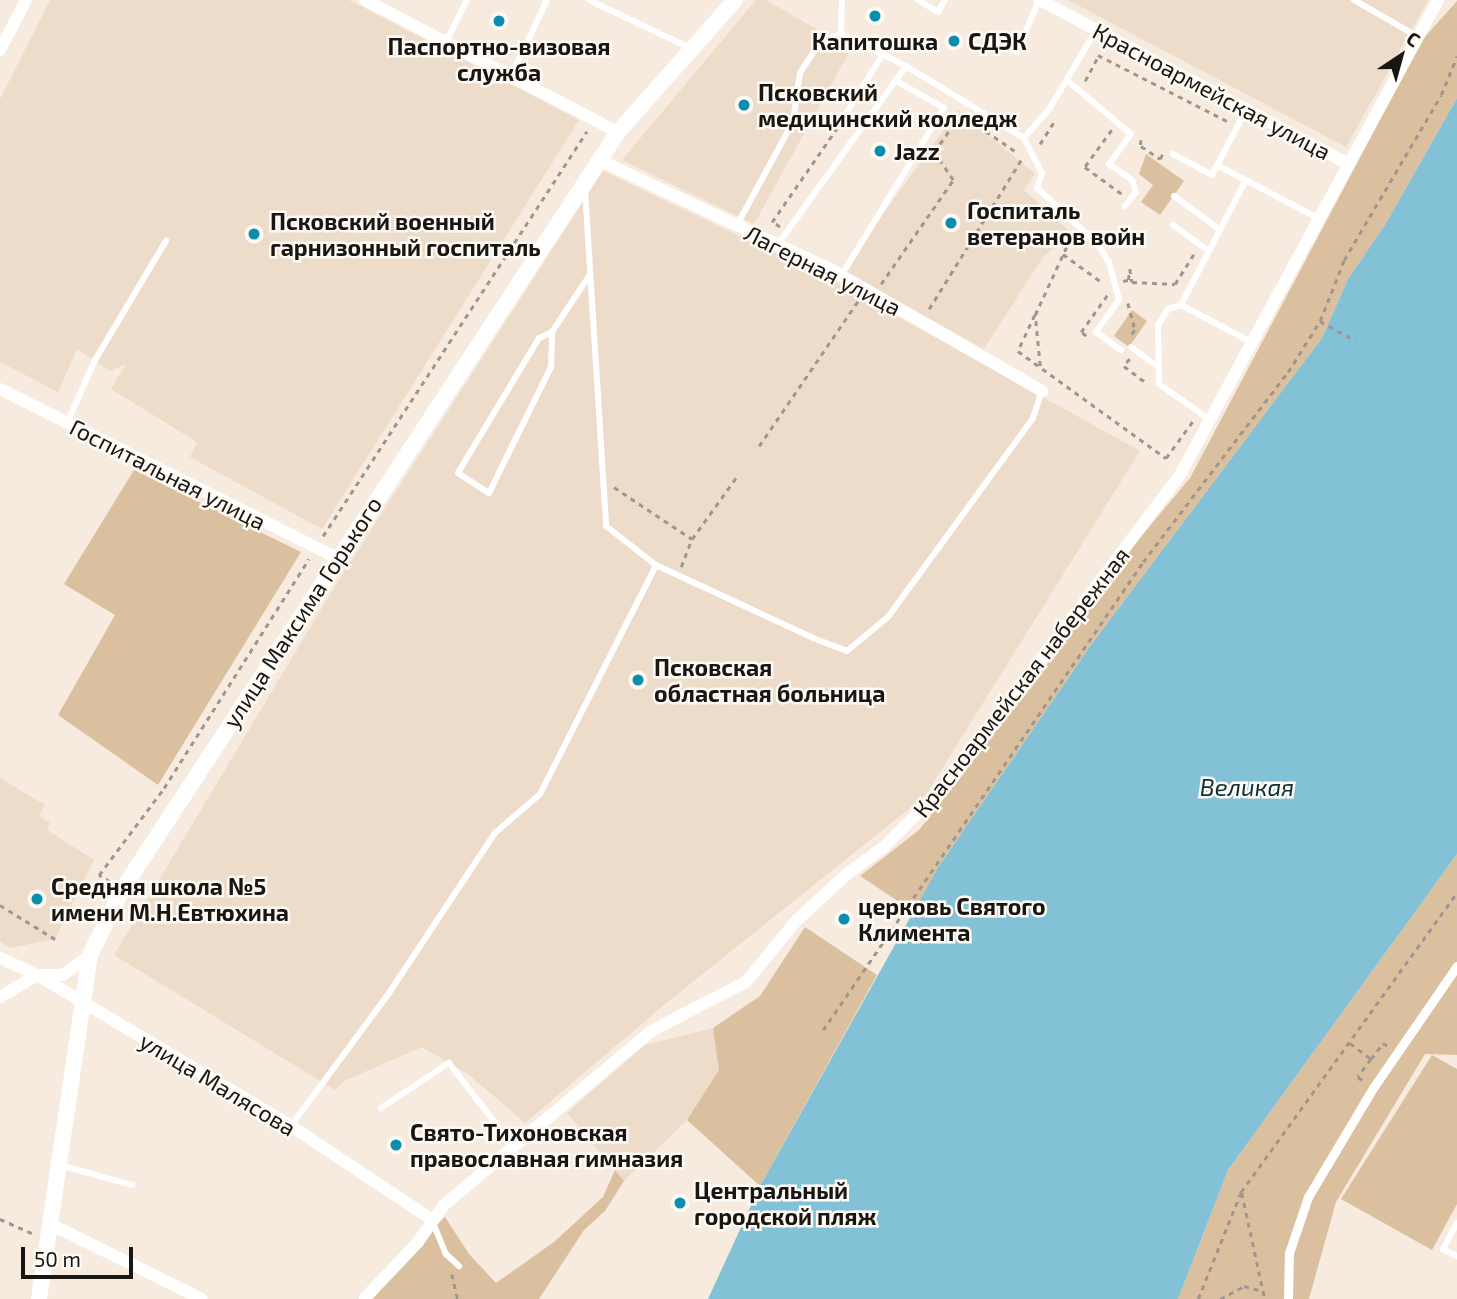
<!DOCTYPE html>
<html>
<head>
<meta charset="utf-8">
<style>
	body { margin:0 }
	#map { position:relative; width:1457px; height:1299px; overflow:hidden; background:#f6ebde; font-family:"Exo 2",sans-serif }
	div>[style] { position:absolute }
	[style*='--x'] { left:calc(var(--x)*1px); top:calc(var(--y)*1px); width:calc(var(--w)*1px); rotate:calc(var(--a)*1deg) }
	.built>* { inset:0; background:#eddcca }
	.green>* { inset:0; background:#dbc0a0 }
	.water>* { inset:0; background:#82c1d6 }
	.path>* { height:2.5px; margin-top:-1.25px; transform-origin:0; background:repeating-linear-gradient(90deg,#9f968d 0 5px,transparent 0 10px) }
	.service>* { height:6px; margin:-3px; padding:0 3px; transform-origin:3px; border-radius:3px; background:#fff }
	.pedestrian>* { height:9px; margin:-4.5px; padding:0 4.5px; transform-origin:4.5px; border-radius:4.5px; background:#fff }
	.minor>* { height:12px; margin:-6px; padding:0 6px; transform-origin:6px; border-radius:6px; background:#fff }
	.secondary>* { height:16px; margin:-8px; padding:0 8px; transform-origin:8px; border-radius:8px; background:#fff }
	.dots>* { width:19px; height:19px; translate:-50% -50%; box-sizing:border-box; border:4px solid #fdf9f4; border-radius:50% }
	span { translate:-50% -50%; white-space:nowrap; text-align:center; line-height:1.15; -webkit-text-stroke:5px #fdf9f4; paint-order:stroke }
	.poi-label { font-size:23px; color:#191511; font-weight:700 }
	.left { translate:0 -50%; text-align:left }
	.street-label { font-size:23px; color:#191511 }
	.water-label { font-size:24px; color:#0f2e37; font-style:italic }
	.north { position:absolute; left:1366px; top:21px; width:70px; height:70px; -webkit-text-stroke:5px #fdf9f4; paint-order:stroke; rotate:36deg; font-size:19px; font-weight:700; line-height:28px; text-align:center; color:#191511 }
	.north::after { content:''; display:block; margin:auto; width:24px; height:32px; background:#191511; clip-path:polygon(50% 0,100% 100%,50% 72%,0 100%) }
	.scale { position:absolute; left:21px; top:1247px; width:112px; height:32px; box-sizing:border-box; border:4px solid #191511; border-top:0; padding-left:9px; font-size:21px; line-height:24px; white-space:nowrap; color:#191511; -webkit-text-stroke:5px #fdf9f4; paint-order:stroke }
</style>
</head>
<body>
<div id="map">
	<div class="built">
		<i style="clip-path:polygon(50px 0,349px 0,579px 120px,322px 529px,190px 457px,197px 442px,111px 389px,126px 364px,110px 371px,77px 349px,58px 392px,0 362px,0 99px)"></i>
		<i style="clip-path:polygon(756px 0,766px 0,851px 49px,754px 224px,622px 160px)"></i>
		<i style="clip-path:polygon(1068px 0,1428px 0,1346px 147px)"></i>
		<i style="clip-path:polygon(958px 110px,1035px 174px,1024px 190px,1070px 232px,1043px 257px,984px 349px,843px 270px)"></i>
		<i style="clip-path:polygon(603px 171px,835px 282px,1140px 451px,925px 796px,664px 1005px,525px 1123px,468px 1074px,422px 1047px,346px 1080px,335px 1090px,114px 955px,335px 586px)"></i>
		<i style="clip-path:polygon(0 778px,45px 805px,39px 816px,50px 823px,47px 830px,94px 860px,55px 939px,10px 948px,0 941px)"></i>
		<i style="clip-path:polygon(713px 1028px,720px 1069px,687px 1120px,624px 1181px,567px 1113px,645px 1045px)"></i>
	</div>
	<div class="green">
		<i style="clip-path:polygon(1457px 1px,1457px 98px,1385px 225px,1348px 279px,1322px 338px,1091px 645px,939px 866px,917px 912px,907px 907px,860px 876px,919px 830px,1034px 683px,1118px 564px,1190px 478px,1423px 39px)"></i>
		<i style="clip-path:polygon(1146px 154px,1184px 181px,1160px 215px,1141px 202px,1153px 185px,1139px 174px)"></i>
		<i style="clip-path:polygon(1132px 310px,1147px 321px,1129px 347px,1114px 336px)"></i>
		<i style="clip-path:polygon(134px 470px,301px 552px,158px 785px,58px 715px,115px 615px,64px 584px)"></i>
		<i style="clip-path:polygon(1457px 854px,1457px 1055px,1425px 1054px,1336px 1202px,1309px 1299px,1178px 1299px,1228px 1170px)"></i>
		<i style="clip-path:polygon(805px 927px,877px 975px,760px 1186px,687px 1120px,719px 1070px,713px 1028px,760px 996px)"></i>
		<i style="clip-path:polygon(1432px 1055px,1457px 1069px,1457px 1204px,1432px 1250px,1341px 1199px)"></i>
		<i style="clip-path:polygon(615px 1170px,624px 1181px,605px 1211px,584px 1230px,539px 1299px,357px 1299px,445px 1217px,469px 1254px,496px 1283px,554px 1242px,603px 1197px)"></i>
	</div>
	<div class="water">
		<i style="clip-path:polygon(1457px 98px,1457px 854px,1228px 1170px,1178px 1299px,708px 1299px,760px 1186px,939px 866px,1091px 645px,1322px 338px,1348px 279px,1385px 225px)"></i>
	</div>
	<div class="path">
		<i style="--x:1098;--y:55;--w:147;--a:27.1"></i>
		<i style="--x:1085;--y:81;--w:30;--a:-62"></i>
		<i style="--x:1112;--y:130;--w:46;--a:126.1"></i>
		<i style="--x:1085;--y:167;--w:46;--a:36.1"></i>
		<i style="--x:1141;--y:140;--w:6;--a:90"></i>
		<i style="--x:1141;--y:146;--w:23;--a:34"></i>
		<i style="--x:1160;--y:159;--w:7;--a:-63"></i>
		<i style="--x:1040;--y:144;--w:28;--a:-58"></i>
		<i style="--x:780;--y:227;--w:9;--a:-148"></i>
		<i style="--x:772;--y:222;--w:114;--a:-55.3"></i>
		<i style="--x:1063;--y:254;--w:49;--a:35.9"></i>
		<i style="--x:1123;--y:281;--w:5;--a:-11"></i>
		<i style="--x:1128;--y:280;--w:11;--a:-80"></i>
		<i style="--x:1130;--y:269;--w:13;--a:81"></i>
		<i style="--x:1132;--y:282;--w:43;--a:2.7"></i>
		<i style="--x:1175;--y:284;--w:38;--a:-58"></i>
		<i style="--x:881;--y:284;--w:126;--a:-55.3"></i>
		<i style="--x:953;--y:180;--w:34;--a:-124"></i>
		<i style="--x:934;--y:152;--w:47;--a:-54.6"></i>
		<i style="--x:961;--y:114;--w:69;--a:34.4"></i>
		<i style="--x:1128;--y:303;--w:28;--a:75"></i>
		<i style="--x:1135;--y:330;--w:7;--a:124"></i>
		<i style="--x:929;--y:309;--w:179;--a:-58.3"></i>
		<i style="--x:1035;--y:315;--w:40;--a:115"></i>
		<i style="--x:1018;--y:351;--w:183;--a:35.9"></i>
		<i style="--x:1166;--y:458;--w:46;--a:-53.9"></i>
		<i style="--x:1320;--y:321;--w:41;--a:29.1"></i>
		<i style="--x:1086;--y:336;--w:6;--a:-141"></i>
		<i style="--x:1081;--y:332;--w:47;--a:-54.6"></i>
		<i style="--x:1130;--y:359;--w:9;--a:131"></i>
		<i style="--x:1124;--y:366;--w:30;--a:37"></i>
		<i style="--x:1040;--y:366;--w:51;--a:-95.6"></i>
		<i style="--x:1035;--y:315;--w:88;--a:-65.2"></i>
		<i style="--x:759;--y:446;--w:176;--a:-55.7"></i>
		<i style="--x:614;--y:487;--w:94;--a:33.7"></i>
		<i style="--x:323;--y:536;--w:483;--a:-56.9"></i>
		<i style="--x:681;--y:567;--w:30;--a:-69"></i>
		<i style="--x:692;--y:539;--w:79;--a:-54.3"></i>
		<i style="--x:110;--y:882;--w:13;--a:-148"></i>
		<i style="--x:99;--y:875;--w:109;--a:-53.2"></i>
		<i style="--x:164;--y:788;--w:271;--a:-57.7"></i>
		<i style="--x:0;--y:905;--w:65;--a:31.7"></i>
		<i style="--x:823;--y:1030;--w:567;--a:-55.64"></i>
		<i style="--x:1143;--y:562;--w:239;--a:-52.7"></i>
		<i style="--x:1288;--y:372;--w:60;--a:-57.9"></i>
		<i style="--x:1320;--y:321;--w:66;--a:-68.5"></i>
		<i style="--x:1344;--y:260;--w:191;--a:-59.5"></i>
		<i style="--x:1441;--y:95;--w:42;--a:-67.7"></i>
		<i style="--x:1350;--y:1043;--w:26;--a:37"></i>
		<i style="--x:1371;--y:1059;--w:22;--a:126"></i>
		<i style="--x:1358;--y:1077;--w:9;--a:36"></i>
		<i style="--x:1371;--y:1059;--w:20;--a:-53"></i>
		<i style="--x:1383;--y:1043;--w:6;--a:31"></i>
		<i style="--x:1242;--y:1193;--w:108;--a:77.8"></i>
		<i style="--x:0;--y:1219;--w:35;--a:24"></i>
		<i style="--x:452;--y:1274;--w:26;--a:77"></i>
		<i style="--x:1198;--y:1299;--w:115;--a:-68.1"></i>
		<i style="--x:1241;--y:1192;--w:370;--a:-54.2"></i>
		<i style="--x:1220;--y:1299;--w:27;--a:-28"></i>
		<i style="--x:1244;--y:1286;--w:20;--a:15"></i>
	</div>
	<div class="service">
		<i style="--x:589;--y:0;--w:114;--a:25.4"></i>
		<i style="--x:842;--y:0;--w:34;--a:92"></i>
		<i style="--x:841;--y:34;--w:72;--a:26.2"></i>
		<i style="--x:906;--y:66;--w:138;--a:31.4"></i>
		<i style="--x:1024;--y:138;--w:40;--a:-49"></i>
		<i style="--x:1050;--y:108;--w:91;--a:-59.5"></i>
		<i style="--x:918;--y:0;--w:23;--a:31"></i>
		<i style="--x:938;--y:12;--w:14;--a:-60"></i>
		<i style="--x:1354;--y:0;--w:70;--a:29.8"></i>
		<i style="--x:992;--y:41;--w:27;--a:24"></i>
		<i style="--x:1017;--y:52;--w:56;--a:-67.1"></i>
		<i style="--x:446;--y:42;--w:47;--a:-63.4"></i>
		<i style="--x:512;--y:74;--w:82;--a:-64.7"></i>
		<i style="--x:1068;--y:81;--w:82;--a:40.1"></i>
		<i style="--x:1131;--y:134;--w:37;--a:126"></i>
		<i style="--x:1109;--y:164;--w:28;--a:35"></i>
		<i style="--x:1132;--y:180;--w:13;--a:72"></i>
		<i style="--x:1136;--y:192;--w:18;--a:128"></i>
		<i style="--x:842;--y:120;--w:78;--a:-58.2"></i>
		<i style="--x:1024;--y:138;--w:39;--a:63"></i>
		<i style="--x:1042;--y:173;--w:16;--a:108"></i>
		<i style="--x:1037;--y:188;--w:83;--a:42.6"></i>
		<i style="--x:1098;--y:244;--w:21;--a:59"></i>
		<i style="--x:1109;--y:262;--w:39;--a:75"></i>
		<i style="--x:1119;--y:300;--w:39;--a:126"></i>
		<i style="--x:1096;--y:332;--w:31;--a:36"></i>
		<i style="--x:1173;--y:154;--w:44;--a:28.3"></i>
		<i style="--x:1212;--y:175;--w:73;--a:-62.4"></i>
		<i style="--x:1217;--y:165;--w:114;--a:27.7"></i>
		<i style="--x:1246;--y:180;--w:141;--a:117.5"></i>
		<i style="--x:1181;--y:305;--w:81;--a:27.8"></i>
		<i style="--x:585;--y:190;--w:337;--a:86.4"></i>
		<i style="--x:606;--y:526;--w:63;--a:38"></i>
		<i style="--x:656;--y:565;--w:173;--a:24.9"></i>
		<i style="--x:813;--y:638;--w:36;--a:21"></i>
		<i style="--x:847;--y:651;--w:53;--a:-39.7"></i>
		<i style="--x:888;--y:617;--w:246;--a:-53.9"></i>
		<i style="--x:1033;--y:418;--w:28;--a:-72"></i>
		<i style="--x:1174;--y:196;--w:57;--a:36.5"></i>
		<i style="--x:737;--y:225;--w:117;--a:-61.5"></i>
		<i style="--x:793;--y:122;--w:49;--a:-81.9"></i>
		<i style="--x:800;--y:73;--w:38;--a:-57"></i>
		<i style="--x:821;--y:41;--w:21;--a:-19"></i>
		<i style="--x:1173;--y:225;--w:44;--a:35.8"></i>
		<i style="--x:778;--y:244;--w:219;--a:-54.3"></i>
		<i style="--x:1098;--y:244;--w:12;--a:-55"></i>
		<i style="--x:841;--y:276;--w:197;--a:-58.5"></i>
		<i style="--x:944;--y:108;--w:55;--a:-150.6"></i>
		<i style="--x:1181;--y:305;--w:14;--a:163"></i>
		<i style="--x:1168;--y:309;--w:19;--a:122"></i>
		<i style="--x:1158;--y:325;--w:59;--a:89"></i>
		<i style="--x:1159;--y:384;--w:62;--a:35.2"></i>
		<i style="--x:552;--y:332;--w:14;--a:155"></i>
		<i style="--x:539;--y:338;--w:157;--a:121"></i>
		<i style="--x:458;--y:473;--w:37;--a:33"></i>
		<i style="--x:489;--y:493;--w:140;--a:-63.8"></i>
		<i style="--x:551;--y:367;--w:35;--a:-88"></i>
		<i style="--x:552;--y:332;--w:67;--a:-56.5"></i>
		<i style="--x:1131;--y:347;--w:34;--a:36"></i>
		<i style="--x:67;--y:423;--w:69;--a:-66"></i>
		<i style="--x:95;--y:360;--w:139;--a:-59.2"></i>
		<i style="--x:381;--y:1108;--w:82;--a:-33.5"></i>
		<i style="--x:449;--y:1063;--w:105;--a:52.4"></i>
		<i style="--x:291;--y:1126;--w:162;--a:-53.6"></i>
		<i style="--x:387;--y:996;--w:196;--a:-56.5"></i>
		<i style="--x:495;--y:833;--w:60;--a:-40.9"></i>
		<i style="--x:540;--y:794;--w:257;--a:-63.1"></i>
		<i style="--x:60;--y:1165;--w:75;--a:15.5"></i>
		<i style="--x:432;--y:1220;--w:37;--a:68"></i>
		<i style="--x:446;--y:1254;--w:18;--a:43"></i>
		<i style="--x:1457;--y:1223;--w:30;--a:118"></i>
		<i style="--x:1443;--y:1249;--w:16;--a:27"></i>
	</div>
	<div class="pedestrian">
		<i style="--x:1288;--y:1299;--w:46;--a:-88.8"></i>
		<i style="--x:1289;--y:1253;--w:59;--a:-71.3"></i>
		<i style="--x:1308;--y:1197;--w:127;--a:-59.2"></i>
		<i style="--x:1373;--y:1088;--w:148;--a:-55.5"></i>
	</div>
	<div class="minor">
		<i style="--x:365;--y:0;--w:285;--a:27.6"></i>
		<i style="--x:1040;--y:0;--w:348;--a:28"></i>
		<i style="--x:0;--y:50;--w:56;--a:-62.5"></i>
		<i style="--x:599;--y:160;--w:255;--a:25.3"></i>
		<i style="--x:830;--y:269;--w:245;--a:29.9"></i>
		<i style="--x:0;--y:389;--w:377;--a:26.6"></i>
		<i style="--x:0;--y:958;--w:41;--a:24.7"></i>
		<i style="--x:37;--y:975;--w:295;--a:30.7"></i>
		<i style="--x:291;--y:1126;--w:168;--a:33.6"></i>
		<i style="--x:0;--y:997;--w:43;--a:-30.7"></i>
		<i style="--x:37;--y:975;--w:26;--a:0"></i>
		<i style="--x:63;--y:975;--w:34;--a:-37"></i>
		<i style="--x:50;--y:1224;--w:169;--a:26.3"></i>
		<i style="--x:364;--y:1299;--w:79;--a:-46.5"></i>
		<i style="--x:418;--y:1242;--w:45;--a:-54.9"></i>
		<i style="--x:444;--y:1205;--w:270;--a:-40"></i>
		<i style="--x:651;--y:1031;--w:107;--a:-27.3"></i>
		<i style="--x:746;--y:982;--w:80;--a:-50.6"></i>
		<i style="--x:797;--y:920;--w:68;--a:-42.6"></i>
		<i style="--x:847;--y:874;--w:47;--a:-36.4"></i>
		<i style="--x:885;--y:846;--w:88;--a:-45"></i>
		<i style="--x:947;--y:784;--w:389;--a:-53"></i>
		<i style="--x:1181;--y:473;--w:538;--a:-61.48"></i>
	</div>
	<div class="secondary">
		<i style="--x:39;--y:1299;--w:348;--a:-81.6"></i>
		<i style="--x:90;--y:955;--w:72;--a:-63.8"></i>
		<i style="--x:122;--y:890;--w:906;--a:-56.8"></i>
		<i style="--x:618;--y:132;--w:176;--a:-48.4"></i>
	</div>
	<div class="dots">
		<i style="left:875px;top:16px;background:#098ead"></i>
		<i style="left:499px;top:21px;background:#098ead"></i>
		<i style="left:954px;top:41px;background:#098ead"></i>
		<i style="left:744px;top:105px;background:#098ead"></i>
		<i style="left:880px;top:151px;background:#098ead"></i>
		<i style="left:951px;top:223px;background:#098ead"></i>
		<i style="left:254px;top:234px;background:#098ead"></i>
		<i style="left:638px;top:680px;background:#098ead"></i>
		<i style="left:37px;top:899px;background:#098ead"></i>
		<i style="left:844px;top:919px;background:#098ead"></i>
		<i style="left:396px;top:1145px;background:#098ead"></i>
		<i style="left:680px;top:1203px;background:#098ead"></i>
	</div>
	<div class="poi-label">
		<span style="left:875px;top:41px">Капитошка</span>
		<span class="left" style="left:968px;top:41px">СДЭК</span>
		<span style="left:499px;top:59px">Паспортно-визовая<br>служба</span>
		<span class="left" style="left:758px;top:105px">Псковский<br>медицинский колледж</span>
		<span class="left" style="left:894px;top:151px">Jazz</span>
		<span class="left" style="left:967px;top:223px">Госпиталь<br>ветеранов войн</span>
		<span class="left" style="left:270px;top:234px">Псковский военный<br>гарнизонный госпиталь</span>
		<span class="left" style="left:654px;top:680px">Псковская<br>областная больница</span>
		<span class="left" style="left:51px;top:899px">Средняя школа №5<br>имени М.Н.Евтюхина</span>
		<span class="left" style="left:858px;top:919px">церковь Святого<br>Климента</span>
		<span class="left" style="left:410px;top:1145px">Свято-Тихоновская<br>православная гимназия</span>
		<span class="left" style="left:694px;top:1203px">Центральный<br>городской пляж</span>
	</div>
	<div class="street-label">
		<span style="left:1212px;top:91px;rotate:28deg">Красноармейская улица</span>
		<span style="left:823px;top:270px;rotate:27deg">Лагерная улица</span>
		<span style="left:168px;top:474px;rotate:27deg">Госпитальная улица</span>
		<span style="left:302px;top:612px;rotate:-57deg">улица Максима Горького</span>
		<span style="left:1021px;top:682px;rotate:-52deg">Красноармейская набережная</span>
		<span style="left:218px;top:1084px;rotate:31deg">улица Малясова</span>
	</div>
	<div class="water-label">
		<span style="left:1247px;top:787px">Великая</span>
	</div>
	<div class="north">С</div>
	<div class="scale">50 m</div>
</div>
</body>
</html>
